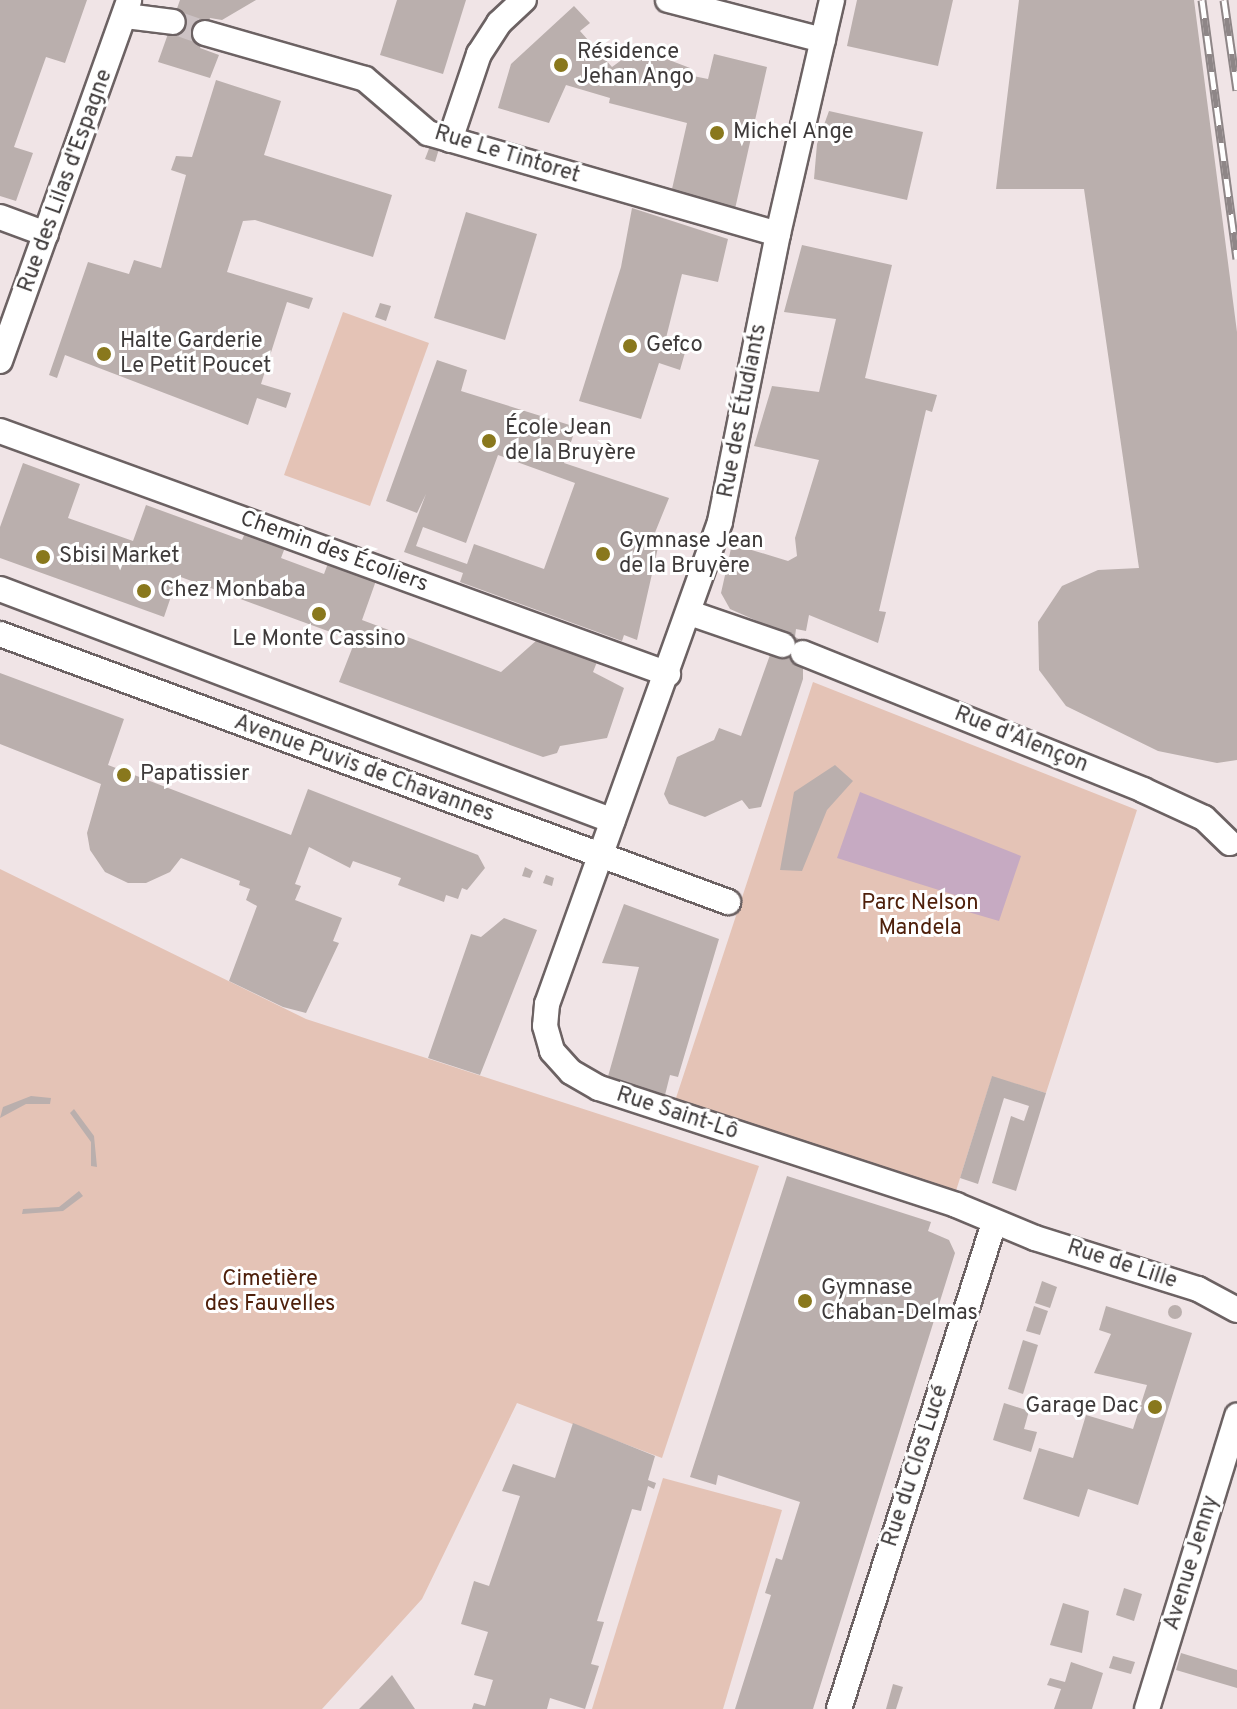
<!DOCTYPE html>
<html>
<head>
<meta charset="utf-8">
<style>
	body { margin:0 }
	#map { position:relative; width:1237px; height:1709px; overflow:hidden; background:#f0e4e6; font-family:Overpass,sans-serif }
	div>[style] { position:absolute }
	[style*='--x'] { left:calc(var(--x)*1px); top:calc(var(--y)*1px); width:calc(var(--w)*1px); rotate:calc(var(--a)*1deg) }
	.green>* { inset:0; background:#e4c3b6 }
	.water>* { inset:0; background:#c6aac2 }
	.building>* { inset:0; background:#baafad }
	.round { border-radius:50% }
	.street-tunnel>* { height:24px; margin-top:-12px; transform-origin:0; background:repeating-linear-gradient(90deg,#ccc2c4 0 24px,transparent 0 36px) }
	.roads { filter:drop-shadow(2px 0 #6c6263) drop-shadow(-2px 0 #6c6263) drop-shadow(0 2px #6c6263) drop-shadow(0 -2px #6c6263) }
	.street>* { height:24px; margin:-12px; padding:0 12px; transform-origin:12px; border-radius:12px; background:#fff }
	.rail>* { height:9px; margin-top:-4.5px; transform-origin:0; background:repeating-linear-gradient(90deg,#fff 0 18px,#8e8687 0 36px); box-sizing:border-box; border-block:2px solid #8e8687 }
	.dots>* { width:22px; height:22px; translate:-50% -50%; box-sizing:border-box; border:4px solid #fff; border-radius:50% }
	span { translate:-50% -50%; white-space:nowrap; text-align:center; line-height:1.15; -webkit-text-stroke:6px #fff; paint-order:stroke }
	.poi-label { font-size:22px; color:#3e3a3a }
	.left { translate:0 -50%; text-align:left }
	.right { translate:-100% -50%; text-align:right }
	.street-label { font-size:22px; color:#3e3a3a }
	.park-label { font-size:22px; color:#4f200b }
</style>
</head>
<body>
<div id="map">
	<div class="green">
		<i style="clip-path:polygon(343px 312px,429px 343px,370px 506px,284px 475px)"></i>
		<i style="clip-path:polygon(813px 682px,1137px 810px,1046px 1093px,992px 1077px,955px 1194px,675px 1101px)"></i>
		<i style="clip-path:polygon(0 869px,306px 1019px,759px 1166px,662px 1458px,517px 1403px,422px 1599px,322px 1709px,0 1709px)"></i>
		<i style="clip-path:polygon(663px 1478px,782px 1510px,723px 1709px,592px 1709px)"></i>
	</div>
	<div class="water">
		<i style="clip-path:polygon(860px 792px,1021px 856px,999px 921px,958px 909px,961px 897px,837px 858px)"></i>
	</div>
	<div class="building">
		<i style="clip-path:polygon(0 0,87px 0,65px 63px,46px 57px,20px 130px,14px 147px,33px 153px,16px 201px,0 196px)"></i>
		<i style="clip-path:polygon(180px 0,256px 0,222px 20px,210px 18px,200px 48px,219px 55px,210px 78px,158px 62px)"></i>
		<i style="clip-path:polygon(397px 0,466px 0,443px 74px,380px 55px)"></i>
		<i style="clip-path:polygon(857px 0,953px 0,938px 66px,847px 46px)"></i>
		<i style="clip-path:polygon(1019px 0,1194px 0,1237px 332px,1237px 760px,1217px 763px,1158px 751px,1066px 706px,1039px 670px,1038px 622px,1062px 586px,1098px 570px,1139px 568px,1084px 189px,996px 189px)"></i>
		<i style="clip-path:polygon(574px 6px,590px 23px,580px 31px,612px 67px,638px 48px,690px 68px,688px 75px,708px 79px,714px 54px,767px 67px,735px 209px,672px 189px,687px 123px,609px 103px,610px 98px,566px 85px,549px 123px,498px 108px,511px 64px)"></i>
		<i style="clip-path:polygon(216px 80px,281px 101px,264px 155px,392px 195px,373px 257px,255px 220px,243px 221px,227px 272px,313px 298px,309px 309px,287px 302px,261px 384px,291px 393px,286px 408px,257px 398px,248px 425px,65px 355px,57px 378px,49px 375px,88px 262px,129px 274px,134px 260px,161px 268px,186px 175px,171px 170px,176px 156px,192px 157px)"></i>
		<i style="clip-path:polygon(829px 111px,923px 132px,907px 200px,814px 179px,817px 144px)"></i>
		<i style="clip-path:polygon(430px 146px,439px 149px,435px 162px,425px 159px)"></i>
		<i style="clip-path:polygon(632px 208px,728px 239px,718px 282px,682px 274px,665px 342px,686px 349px,680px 370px,659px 363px,641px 419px,579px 401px,621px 267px)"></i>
		<i style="clip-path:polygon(466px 212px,537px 234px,505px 340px,434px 318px)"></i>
		<i style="clip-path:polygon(802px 245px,892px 265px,865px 378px,937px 395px,932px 412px,926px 410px,879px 611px,886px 612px,878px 643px,809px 615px,806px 631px,796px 629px,795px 637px,803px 641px,803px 679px,761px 807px,749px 809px,742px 800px,705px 817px,669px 804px,664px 794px,677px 757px,714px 740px,719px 728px,741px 736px,770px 655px,778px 658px,787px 634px,730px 609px,721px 593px,732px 544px,788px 561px,797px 556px,795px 538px,819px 460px,754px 446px,772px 386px,819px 392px,836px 319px,784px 312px)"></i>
		<i style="clip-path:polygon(380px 303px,391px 306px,386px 321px,375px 317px)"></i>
		<i style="clip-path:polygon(evenodd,437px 360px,467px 370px,461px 391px,576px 427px,564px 463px,669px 498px,652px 540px,659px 543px,637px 640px,624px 635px,622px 641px,460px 582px,463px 573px,404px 552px,426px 494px,417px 513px,386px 501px,437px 360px,498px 455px,575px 483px,544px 569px,474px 544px,467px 564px,416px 546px,423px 527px,466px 543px,498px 455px)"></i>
		<i style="clip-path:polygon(23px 463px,80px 484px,68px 518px,133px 541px,146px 505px,242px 540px,247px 528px,287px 542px,281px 558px,324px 574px,330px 558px,378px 575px,362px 620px,501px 672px,537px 640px,599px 657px,593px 672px,624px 688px,607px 738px,560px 746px,557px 753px,543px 757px,339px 682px,355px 641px,178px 576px,164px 617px,0 558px,0 527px)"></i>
		<i style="clip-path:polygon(0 673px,124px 719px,108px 765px,291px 835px,308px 789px,478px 855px,485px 868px,467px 890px,462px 888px,458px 899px,446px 895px,444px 902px,398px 885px,401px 878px,353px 861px,350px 868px,309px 847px,295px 884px,301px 886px,295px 900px,342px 918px,333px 941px,339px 943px,306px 1013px,283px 1007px,229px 981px,257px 906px,246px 900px,250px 889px,239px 885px,240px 881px,181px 858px,170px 872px,146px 883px,128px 883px,105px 872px,90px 850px,87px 833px,101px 784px,0 744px)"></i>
		<i style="clip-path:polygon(835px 765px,853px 781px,827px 810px,802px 871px,780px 870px,794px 792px)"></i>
		<i style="clip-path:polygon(525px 867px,533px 871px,530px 878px,522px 876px)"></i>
		<i style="clip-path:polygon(546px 875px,554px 878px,552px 886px,543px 883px)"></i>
		<i style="clip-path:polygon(624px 904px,719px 939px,678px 1077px,670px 1075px,664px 1099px,607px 1080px,639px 967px,602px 963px)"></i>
		<i style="clip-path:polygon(504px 918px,537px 930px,480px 1075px,428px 1058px,471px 934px,481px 937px)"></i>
		<i style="clip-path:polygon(992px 1076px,1046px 1093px,1016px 1191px,992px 1183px,1011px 1116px,1024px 1121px,1029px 1106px,1004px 1098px,978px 1184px,960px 1178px)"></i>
		<i style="clip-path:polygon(31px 1096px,51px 1098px,50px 1104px,26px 1104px,0 1118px,3px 1107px)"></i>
		<i style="clip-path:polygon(74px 1109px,94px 1136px,97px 1167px,91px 1166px,91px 1142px,70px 1113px)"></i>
		<i style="clip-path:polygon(787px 1176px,931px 1222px,928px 1231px,949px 1240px,955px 1253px,813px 1709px,735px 1709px,771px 1595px,765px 1593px,776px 1558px,782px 1560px,800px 1502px,718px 1475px,716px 1485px,690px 1477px)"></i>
		<i style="clip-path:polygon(79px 1191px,83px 1196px,63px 1211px,22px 1214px,23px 1209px,59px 1207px)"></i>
		<i style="clip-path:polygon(1042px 1281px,1057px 1287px,1050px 1308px,1035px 1303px)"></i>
		<i class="round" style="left:1168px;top:1305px;width:14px;height:14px"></i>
		<i style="clip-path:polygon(1034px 1306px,1048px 1311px,1040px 1335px,1026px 1331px)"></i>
		<i style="clip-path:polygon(1106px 1306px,1192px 1333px,1138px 1505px,1088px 1489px,1079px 1517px,1023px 1499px,1039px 1448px,1073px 1458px,1086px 1415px,1133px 1429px,1147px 1385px,1094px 1373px,1111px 1334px,1099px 1330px)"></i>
		<i style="clip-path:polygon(1023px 1340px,1038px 1345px,1023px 1394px,1008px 1389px)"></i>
		<i style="clip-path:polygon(1004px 1403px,1029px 1411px,1024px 1429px,1037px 1432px,1031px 1452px,993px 1440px)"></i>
		<i style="clip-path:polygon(573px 1423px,655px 1456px,648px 1480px,656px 1483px,654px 1489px,648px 1486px,641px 1511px,632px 1509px,597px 1621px,604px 1622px,591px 1664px,599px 1666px,585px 1709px,550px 1698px,547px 1709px,472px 1709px,474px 1703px,485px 1706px,493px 1680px,474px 1675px,488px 1632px,461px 1624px,474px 1581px,489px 1586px,520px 1496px,502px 1491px,513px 1464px,555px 1478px)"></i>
		<i style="clip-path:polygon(1124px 1588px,1142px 1594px,1134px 1621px,1116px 1615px)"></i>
		<i style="clip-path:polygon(1063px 1603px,1089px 1611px,1082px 1653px,1050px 1645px)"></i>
		<i style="clip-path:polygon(1181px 1653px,1237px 1670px,1237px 1688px,1176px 1670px)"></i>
		<i style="clip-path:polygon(1113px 1656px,1135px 1662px,1131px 1674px,1109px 1668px)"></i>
		<i style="clip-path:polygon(1071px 1662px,1103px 1673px,1092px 1709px,1054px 1709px,1061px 1689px,1047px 1685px,1050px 1678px,1065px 1682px)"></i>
		<i style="clip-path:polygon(392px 1675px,415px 1709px,359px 1709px,373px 1695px)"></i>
		<i style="clip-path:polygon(893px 1684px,903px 1687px,896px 1709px,886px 1709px)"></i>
	</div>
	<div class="street-tunnel">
		<i style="--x:173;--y:22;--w:34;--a:19"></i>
	</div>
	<div class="roads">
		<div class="street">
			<i style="--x:668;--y:0;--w:160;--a:14.5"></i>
			<i style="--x:832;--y:0;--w:240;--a:103"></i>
			<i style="--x:778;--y:234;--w:294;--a:101.4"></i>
			<i style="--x:720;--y:522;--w:512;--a:109.74"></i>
			<i style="--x:547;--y:1004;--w:22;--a:95"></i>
			<i style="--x:545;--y:1026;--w:26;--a:74"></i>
			<i style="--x:552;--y:1051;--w:28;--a:48"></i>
			<i style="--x:571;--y:1072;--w:32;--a:30"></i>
			<i style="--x:599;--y:1088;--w:376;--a:18.1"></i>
			<i style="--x:956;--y:1205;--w:86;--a:22.7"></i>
			<i style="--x:1035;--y:1238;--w:171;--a:17.4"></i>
			<i style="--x:1198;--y:1289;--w:44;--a:28.3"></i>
			<i style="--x:126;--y:16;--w:47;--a:7.3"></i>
			<i style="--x:205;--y:33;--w:166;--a:16"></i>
			<i style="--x:365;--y:79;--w:83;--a:40.6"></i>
			<i style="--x:428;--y:133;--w:364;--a:16.1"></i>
			<i style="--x:450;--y:140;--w:91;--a:-71.4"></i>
			<i style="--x:479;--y:54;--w:37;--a:-57"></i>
			<i style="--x:499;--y:23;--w:34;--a:-43"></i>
			<i style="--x:0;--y:217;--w:49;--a:20.3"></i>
			<i style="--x:0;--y:361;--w:383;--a:-70.3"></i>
			<i style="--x:0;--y:431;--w:711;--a:19.99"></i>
			<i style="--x:0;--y:589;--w:655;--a:20.73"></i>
			<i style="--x:690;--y:613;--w:98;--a:19"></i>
			<i style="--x:0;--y:634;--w:776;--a:20.21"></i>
			<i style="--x:803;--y:653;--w:367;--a:21.9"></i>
			<i style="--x:1143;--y:790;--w:67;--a:24.7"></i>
			<i style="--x:1204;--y:818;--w:36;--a:44"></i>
			<i style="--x:839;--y:1709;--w:510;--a:-72.31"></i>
			<i style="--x:1147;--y:1709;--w:307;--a:-72.9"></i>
		</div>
	</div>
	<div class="rail">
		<i style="--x:1202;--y:0;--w:261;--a:82.3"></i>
		<i style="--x:1224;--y:0;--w:91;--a:81.8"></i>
	</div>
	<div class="dots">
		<i style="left:561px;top:65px;background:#89781d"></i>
		<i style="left:717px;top:133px;background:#89781d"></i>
		<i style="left:630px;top:346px;background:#89781d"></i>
		<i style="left:104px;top:354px;background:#89781d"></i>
		<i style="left:489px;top:441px;background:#89781d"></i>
		<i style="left:603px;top:554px;background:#89781d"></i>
		<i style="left:43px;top:557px;background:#89781d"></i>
		<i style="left:144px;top:591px;background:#89781d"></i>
		<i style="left:319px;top:614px;background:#89781d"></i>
		<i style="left:124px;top:775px;background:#89781d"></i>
		<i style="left:805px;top:1301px;background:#89781d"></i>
		<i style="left:1155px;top:1407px;background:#89781d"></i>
	</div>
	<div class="poi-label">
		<span class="left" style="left:577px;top:65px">Résidence<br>Jehan Ango</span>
		<span class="left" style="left:733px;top:133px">Michel Ange</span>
		<span class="left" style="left:120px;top:354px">Halte Garderie<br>Le Petit Poucet</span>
		<span class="left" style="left:646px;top:346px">Gefco</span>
		<span class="left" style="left:505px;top:441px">École Jean<br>de la Bruyère</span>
		<span class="left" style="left:619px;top:554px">Gymnase Jean<br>de la Bruyère</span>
		<span class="left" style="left:59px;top:557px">Sbisi Market</span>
		<span class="left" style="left:160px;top:591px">Chez Monbaba</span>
		<span style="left:319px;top:640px">Le Monte Cassino</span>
		<span class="left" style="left:140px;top:775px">Papatissier</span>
		<span class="left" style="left:821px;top:1301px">Gymnase<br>Chaban-Delmas</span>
		<span class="right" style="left:1139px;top:1407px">Garage Dac</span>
	</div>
	<div class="street-label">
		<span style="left:507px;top:155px;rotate:17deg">Rue Le Tintoret</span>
		<span style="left:66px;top:181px;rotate:-70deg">Rue des Lilas d'Espagne</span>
		<span style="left:743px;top:411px;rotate:-79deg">Rue des Étudiants</span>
		<span style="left:334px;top:552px;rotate:20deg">Chemin des Écoliers</span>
		<span style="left:1021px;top:740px;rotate:22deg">Rue d'Alençon</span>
		<span style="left:364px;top:769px;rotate:20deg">Avenue Puvis de Chavannes</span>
		<span style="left:677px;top:1114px;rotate:18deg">Rue Saint-Lô</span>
		<span style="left:1122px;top:1265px;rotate:18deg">Rue de Lille</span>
		<span style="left:916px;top:1466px;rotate:-72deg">Rue du Clos Lucé</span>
		<span style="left:1192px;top:1563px;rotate:-73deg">Avenue Jenny</span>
	</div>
	<div class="park-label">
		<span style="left:920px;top:916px">Parc Nelson<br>Mandela</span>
		<span style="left:270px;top:1292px">Cimetière<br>des Fauvelles</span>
	</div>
</div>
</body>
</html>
